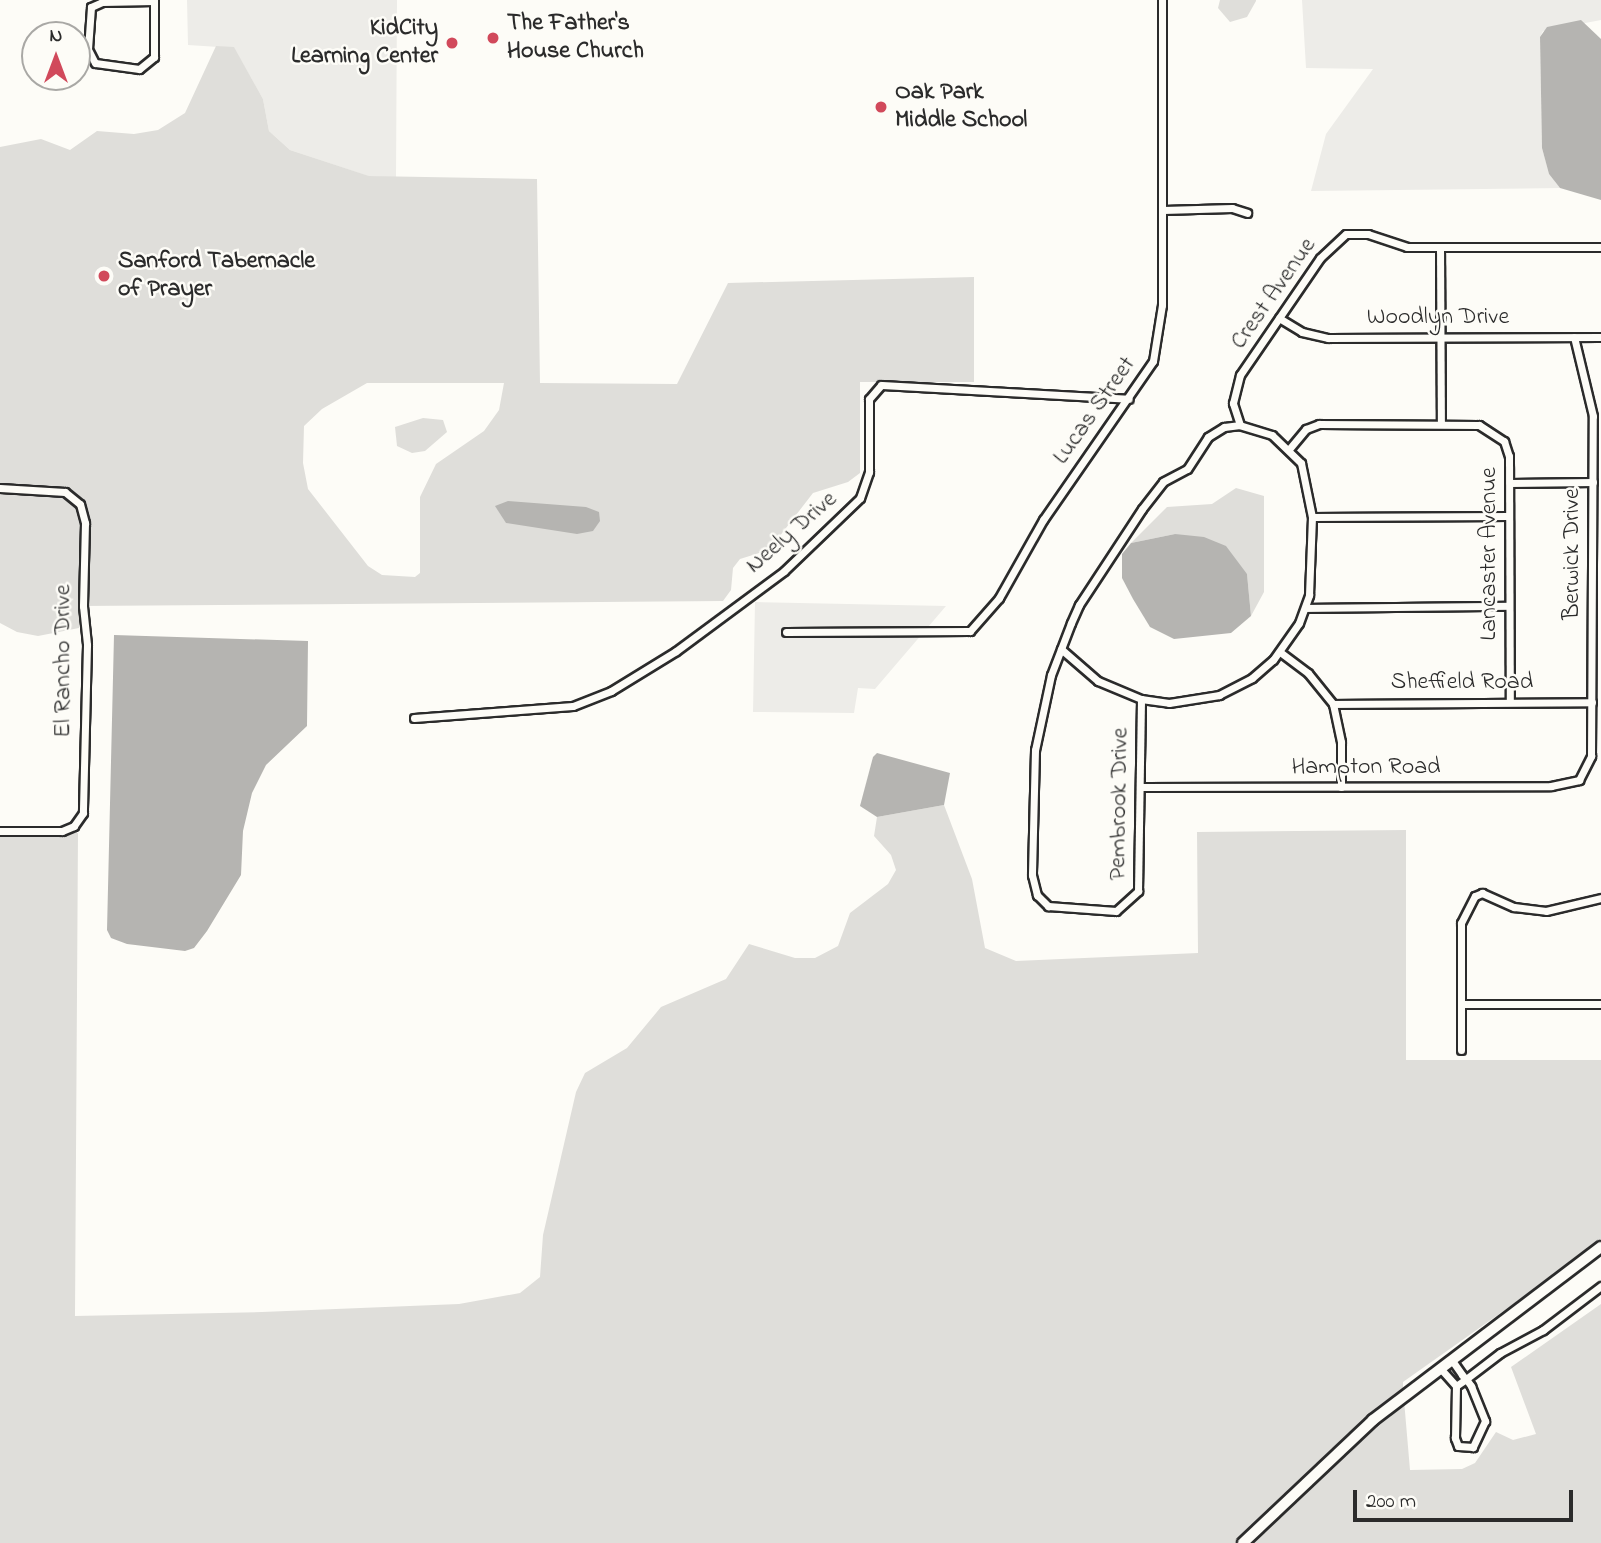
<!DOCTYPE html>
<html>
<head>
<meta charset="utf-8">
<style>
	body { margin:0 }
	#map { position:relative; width:1601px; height:1543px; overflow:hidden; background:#fdfcf7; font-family:"Indie Flower",sans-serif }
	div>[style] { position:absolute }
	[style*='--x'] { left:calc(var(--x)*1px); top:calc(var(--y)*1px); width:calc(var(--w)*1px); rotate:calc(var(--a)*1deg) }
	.built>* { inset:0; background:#edece8 }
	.green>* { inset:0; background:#dfdeda }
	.water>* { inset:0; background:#b5b4b1 }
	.roads { filter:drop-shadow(2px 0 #2b2b2b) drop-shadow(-2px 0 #2b2b2b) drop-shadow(0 2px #2b2b2b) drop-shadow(0 -2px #2b2b2b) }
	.street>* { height:7px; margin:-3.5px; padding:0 3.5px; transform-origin:3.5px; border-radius:3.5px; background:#fdfcf7 }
	.secondary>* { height:10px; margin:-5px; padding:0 5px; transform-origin:5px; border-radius:5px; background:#fdfcf7 }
	.dots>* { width:19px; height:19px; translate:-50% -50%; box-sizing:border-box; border:4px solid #fdfcf7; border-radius:50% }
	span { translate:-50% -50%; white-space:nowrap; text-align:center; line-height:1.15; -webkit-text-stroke:5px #fdfcf7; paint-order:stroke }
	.poi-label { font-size:24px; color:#2b2b2b; font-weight:700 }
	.left { translate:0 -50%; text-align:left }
	.right { translate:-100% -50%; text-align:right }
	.street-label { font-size:24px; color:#2b2b2b }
	.north { position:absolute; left:21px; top:21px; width:70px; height:70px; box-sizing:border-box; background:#fdfcf7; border:2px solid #a9a8a5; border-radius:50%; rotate:0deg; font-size:19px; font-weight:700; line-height:28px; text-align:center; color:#2b2b2b }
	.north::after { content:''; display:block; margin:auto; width:24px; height:32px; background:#d1495b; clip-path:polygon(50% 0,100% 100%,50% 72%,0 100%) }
	.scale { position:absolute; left:1353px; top:1490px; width:220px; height:32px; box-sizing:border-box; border:4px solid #2b2b2b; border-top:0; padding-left:9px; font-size:21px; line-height:24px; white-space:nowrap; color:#2b2b2b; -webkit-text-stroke:5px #fdfcf7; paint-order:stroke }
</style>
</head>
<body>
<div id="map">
	<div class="built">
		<i style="clip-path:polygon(187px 0,397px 0,396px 178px,368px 176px,290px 150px,269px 131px,263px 99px,234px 48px,188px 45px)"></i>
		<i style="clip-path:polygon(1302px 0,1601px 0,1601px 20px,1543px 31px,1540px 37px,1542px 148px,1549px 174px,1560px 188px,1311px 191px,1326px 134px,1373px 69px,1306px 68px)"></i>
		<i style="clip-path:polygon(755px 602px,946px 606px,875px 689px,858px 688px,854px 713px,753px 712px)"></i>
	</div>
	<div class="green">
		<i style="clip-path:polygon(1220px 0,1256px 0,1256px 1px,1247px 17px,1230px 22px,1218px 8px)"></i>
		<i style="clip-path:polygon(evenodd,216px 46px,234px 47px,263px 99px,269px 131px,290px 150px,369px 176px,537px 179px,540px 383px,677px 384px,728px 283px,974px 277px,974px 382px,860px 382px,860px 473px,848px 482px,813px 493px,769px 550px,740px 559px,733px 568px,731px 590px,723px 601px,80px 606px,79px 628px,38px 636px,17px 632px,0 623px,0 147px,41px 139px,70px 150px,97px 131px,134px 134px,158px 130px,185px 113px,216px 46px,367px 383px,504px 383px,499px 410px,484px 431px,436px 464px,420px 497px,420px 573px,415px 577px,382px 575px,368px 566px,308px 489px,303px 463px,304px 426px,322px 409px,367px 383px)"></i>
		<i style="clip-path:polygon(423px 418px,443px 420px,447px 432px,425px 451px,412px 453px,397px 446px,395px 427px)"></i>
		<i style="clip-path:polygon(1236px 488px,1264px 496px,1264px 592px,1251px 616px,1247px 574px,1175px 534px,1131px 543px,1167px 507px,1212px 504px)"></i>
		<i style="clip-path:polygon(944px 805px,972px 879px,985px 948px,1016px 961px,1198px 953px,1197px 832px,1406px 830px,1406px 1060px,1601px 1060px,1601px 1242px,1403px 1382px,1403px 1390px,1344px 1439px,1237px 1543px,0 1543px,0 832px,78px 833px,75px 1316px,262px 1312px,459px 1304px,520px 1293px,540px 1277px,543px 1235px,576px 1092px,585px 1073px,627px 1048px,661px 1007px,726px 979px,749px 944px,795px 958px,815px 958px,838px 946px,850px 913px,888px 884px,896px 870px,891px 855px,874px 836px,877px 817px)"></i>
		<i style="clip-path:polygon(1601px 1304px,1601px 1543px,1249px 1543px,1348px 1446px,1404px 1400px,1410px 1470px,1462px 1469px,1475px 1463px,1496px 1432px,1513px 1440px,1536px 1434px,1511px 1367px)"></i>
	</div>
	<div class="water">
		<i style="clip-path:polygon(1581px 20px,1601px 39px,1601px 200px,1560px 188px,1549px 174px,1542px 148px,1540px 37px,1547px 27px)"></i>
		<i style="clip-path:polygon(508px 501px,586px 507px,599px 512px,600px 521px,593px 531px,577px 534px,506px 523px,495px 506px)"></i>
		<i style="clip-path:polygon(1175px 534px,1204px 537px,1226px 546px,1247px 574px,1251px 616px,1231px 633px,1174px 639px,1150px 627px,1133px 599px,1122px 578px,1122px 554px,1131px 543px)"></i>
		<i style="clip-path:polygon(114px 635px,308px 641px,307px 726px,266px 765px,252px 793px,243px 831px,241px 875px,207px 931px,194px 948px,185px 951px,127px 944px,111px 938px,107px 930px)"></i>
		<i style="clip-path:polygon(877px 753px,950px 773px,944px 805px,877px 817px,860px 806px,873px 757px)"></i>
	</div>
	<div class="roads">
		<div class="street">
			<i style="--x:154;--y:0;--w:57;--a:90"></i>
			<i style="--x:154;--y:57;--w:19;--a:141"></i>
			<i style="--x:139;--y:69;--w:44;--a:-172.2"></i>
			<i style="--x:95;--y:63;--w:16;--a:-117"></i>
			<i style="--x:88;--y:49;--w:42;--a:-85.9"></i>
			<i style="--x:91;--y:7;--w:12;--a:-24"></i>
			<i style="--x:102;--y:2;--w:52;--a:-1.1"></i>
			<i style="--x:1163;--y:210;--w:69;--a:-1.7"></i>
			<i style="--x:1232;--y:208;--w:16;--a:18"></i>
			<i style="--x:1440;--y:247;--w:176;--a:89.7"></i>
			<i style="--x:1279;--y:318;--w:27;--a:31"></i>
			<i style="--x:1302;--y:332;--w:27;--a:13"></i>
			<i style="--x:1328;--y:338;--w:273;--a:-0.2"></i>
			<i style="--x:1240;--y:425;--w:23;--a:-108"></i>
			<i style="--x:1233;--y:403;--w:29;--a:-76"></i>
			<i style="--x:1240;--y:375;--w:142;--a:-55.6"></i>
			<i style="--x:1320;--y:258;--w:35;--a:-43"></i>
			<i style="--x:1346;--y:234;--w:22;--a:0"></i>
			<i style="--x:1368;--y:234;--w:41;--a:18.4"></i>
			<i style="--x:1407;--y:247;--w:194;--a:0"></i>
			<i style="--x:1290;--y:448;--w:25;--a:-50"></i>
			<i style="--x:1306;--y:429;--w:14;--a:-21"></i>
			<i style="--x:1319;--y:424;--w:160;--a:0.4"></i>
			<i style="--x:1479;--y:425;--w:30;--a:33"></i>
			<i style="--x:1504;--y:441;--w:16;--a:72"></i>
			<i style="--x:1509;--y:456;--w:246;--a:89.8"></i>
			<i style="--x:1510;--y:483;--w:83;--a:-0.7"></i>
			<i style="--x:0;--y:488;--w:65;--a:3.5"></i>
			<i style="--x:65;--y:492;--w:19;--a:39"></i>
			<i style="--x:80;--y:504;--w:20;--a:75"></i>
			<i style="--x:85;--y:523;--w:83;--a:91.4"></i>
			<i style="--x:83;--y:606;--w:39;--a:84"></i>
			<i style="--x:87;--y:645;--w:168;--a:91.4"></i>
			<i style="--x:83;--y:813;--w:16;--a:125"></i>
			<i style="--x:74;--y:826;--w:13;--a:157"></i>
			<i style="--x:62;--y:831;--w:62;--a:180"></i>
			<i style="--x:1312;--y:517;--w:197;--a:-0.3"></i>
			<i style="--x:1305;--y:608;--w:204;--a:-0.6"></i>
			<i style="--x:786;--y:632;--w:184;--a:-0.3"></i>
			<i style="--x:970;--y:631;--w:44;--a:-48.7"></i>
			<i style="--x:999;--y:598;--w:90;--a:-60.6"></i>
			<i style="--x:1043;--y:520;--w:193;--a:-55.3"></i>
			<i style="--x:1153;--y:361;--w:57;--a:-80.9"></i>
			<i style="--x:1162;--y:305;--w:305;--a:-90"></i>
			<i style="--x:1061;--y:649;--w:49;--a:40.9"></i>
			<i style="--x:1098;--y:681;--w:47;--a:22.7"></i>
			<i style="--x:1141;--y:699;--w:28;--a:8"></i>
			<i style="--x:1169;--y:703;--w:51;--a:-9.1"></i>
			<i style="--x:1219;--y:695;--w:37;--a:-27"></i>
			<i style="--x:1252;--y:678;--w:28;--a:-41"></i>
			<i style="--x:1273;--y:660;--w:45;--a:-54.9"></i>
			<i style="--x:1299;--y:623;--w:30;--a:-70"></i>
			<i style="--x:1309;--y:595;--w:78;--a:-87.8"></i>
			<i style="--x:1312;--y:517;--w:55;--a:-101.5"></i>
			<i style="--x:1301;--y:463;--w:40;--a:-136"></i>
			<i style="--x:1272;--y:435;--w:34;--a:-163"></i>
			<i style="--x:1240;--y:425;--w:16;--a:173"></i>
			<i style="--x:1224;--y:427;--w:19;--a:148"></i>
			<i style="--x:1208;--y:437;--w:38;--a:123"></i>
			<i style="--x:1187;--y:469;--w:27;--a:152"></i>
			<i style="--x:1163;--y:482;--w:34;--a:128"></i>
			<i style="--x:1142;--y:509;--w:115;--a:123.3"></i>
			<i style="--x:1079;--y:605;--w:20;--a:114"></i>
			<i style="--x:1071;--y:623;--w:56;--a:111"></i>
			<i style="--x:1051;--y:675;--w:77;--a:102"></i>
			<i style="--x:1035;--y:750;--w:125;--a:91.4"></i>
			<i style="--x:1032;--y:875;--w:21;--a:76"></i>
			<i style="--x:1037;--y:895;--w:16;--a:45"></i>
			<i style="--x:1048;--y:906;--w:68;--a:4.2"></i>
			<i style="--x:1116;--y:911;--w:30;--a:-42"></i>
			<i style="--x:1138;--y:891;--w:192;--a:-89.1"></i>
			<i style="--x:1280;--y:652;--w:35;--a:37"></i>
			<i style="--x:1308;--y:673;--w:40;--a:51"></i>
			<i style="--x:1333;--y:704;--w:39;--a:78"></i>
			<i style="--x:1341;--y:742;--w:45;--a:90"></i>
			<i style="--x:1333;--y:704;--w:259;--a:-0.4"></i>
			<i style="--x:414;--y:718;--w:159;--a:-4.3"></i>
			<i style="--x:573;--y:706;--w:41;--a:-21.5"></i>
			<i style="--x:611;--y:691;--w:76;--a:-31.6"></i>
			<i style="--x:676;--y:651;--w:134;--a:-36.5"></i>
			<i style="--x:784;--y:571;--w:105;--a:-43.8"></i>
			<i style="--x:860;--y:498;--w:28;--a:-71"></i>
			<i style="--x:869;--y:472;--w:73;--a:-90"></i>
			<i style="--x:869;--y:399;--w:18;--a:-49"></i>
			<i style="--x:881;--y:385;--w:248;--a:3.2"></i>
			<i style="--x:1141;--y:787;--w:410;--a:-0.1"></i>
			<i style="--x:1551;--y:786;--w:29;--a:-12"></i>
			<i style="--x:1579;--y:780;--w:27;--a:-63"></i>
			<i style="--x:1591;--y:756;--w:340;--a:-89.7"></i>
			<i style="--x:1593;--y:416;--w:81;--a:-103.5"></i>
			<i style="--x:1461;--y:1004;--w:140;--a:0"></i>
			<i style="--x:1461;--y:1050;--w:127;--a:-90"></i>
			<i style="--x:1461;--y:923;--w:30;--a:-63"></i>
			<i style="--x:1475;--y:896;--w:8;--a:-23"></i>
			<i style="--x:1482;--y:893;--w:35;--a:24"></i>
			<i style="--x:1514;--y:907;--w:32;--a:7"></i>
			<i style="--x:1546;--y:911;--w:57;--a:-13.3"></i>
			<i style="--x:1451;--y:1359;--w:19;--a:55"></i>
			<i style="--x:1462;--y:1375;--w:6;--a:45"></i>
			<i style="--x:1466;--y:1379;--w:9;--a:54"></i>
			<i style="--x:1471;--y:1386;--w:38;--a:68"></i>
			<i style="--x:1485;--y:1421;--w:29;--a:115"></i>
			<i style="--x:1473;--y:1447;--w:15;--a:-176"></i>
			<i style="--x:1458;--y:1446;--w:9;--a:-111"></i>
			<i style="--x:1455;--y:1438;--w:52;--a:-88.9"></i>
			<i style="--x:1456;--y:1386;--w:12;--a:-35"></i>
			<i style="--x:1466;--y:1379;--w:43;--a:-37.4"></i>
			<i style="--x:1500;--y:1353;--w:49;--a:-28.1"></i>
			<i style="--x:1543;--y:1330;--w:73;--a:-37.2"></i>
			<i style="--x:1440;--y:1368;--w:24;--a:48"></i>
		</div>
		<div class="secondary">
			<i style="--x:1243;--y:1543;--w:179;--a:-43.4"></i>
			<i style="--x:1373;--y:1420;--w:286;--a:-37.2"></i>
		</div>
	</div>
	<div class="dots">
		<i style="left:493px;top:38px;background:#d1495b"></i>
		<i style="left:452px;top:43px;background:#d1495b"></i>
		<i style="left:881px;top:107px;background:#d1495b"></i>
		<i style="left:104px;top:276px;background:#d1495b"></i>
	</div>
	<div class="poi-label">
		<span class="left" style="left:507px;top:38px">The Father's<br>House Church</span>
		<span class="right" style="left:438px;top:43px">KidCity<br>Learning Center</span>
		<span class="left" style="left:895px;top:107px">Oak Park<br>Middle School</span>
		<span class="left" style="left:118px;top:276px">Sanford Tabernacle<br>of Prayer</span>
	</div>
	<div class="street-label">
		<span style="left:1274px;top:294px;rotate:-55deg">Crest Avenue</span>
		<span style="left:1438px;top:318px">Woodlyn Drive</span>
		<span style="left:1095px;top:411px;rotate:-55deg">Lucas Street</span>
		<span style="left:792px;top:533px;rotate:-41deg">Neely Drive</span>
		<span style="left:1490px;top:554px;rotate:-90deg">Lancaster Avenue</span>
		<span style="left:1573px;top:554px;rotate:-90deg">Berwick Drive</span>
		<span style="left:64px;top:661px;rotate:-90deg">El Rancho Drive</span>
		<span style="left:1462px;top:683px">Sheffield Road</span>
		<span style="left:1366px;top:768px">Hampton Road</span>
		<span style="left:1120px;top:804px;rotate:-89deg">Pembrook Drive</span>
	</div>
	<div class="north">N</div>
	<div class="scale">200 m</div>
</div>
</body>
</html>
